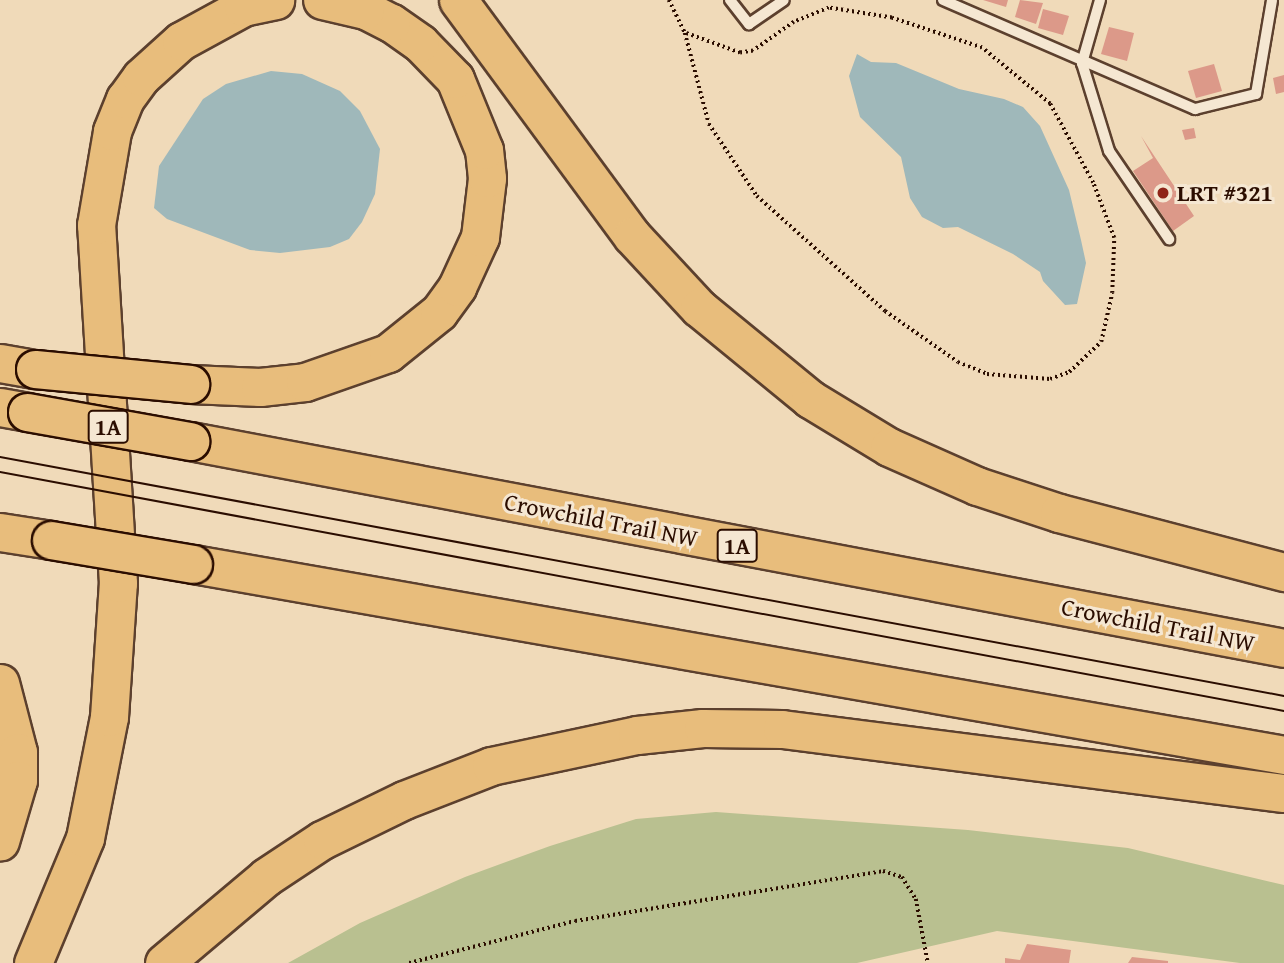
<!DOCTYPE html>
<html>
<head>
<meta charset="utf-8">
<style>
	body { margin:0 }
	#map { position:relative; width:1284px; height:963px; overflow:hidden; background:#f0dab9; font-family:"Gentium Book Plus",serif }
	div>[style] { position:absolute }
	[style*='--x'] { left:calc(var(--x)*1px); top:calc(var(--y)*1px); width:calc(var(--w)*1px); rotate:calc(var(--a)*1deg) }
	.green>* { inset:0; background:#b9c090 }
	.water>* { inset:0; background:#9fb8ba }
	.building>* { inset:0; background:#dc9989 }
	.path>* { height:3.5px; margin-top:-1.75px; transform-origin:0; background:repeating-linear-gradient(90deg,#2b0d00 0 2px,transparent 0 5.5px) }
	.roads { filter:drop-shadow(2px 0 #5c402e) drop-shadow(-2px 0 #5c402e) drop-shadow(0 2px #5c402e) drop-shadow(0 -2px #5c402e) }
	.lane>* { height:10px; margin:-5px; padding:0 5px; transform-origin:5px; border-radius:5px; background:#f5e7d2 }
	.highway>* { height:37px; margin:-18.5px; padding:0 18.5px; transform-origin:18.5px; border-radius:18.5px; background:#e8bd7c }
	.tram>* { height:2px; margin:-1px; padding:0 1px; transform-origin:1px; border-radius:1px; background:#2b0d00 }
	.bridges { filter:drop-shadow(2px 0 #2b0d00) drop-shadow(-2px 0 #2b0d00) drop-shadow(0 2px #2b0d00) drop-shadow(0 -2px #2b0d00) }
	.highway-bridge>* { height:37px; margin:-18.5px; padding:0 18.5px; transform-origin:18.5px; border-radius:18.5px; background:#e8bd7c }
	.dots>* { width:19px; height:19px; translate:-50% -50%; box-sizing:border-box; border:4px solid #f5e7d2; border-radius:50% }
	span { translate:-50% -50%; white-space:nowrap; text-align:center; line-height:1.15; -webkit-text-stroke:6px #f5e7d2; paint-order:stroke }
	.shield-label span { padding:2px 5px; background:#f5e7d2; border:2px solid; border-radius:5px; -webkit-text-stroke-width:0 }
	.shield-label { font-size:23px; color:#2b0d00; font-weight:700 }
	.poi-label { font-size:24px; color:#2b0d00; font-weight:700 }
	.left { translate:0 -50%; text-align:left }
	.street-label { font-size:24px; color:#2b0d00 }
</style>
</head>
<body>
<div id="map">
	<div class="green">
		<i style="clip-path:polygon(716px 812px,968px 830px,1128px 848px,1284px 885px,1284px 963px,1240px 963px,997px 931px,857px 963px,288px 963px,360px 923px,465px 877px,550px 846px,636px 819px)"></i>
	</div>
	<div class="water">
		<i style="clip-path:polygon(857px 54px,871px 62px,896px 63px,959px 89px,1004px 99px,1023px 107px,1040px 126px,1069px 190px,1081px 240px,1086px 263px,1077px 304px,1065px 305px,1043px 281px,1040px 272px,1013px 254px,958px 227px,943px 228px,922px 217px,910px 198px,901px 157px,860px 117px,849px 76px)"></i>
		<i style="clip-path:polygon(271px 71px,302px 74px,340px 91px,360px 111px,380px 149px,375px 194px,362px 222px,349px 239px,330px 247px,280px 253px,250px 250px,167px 219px,154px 208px,159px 166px,203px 99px,226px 84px)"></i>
	</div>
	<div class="building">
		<i style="clip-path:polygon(983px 0,1008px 0,1006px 7px)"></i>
		<i style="clip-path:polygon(1020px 0,1043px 3px,1036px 24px,1015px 17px)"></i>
		<i style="clip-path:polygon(1043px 9px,1069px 16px,1063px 35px,1038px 28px)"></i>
		<i style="clip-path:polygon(1109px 27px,1134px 33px,1127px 61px,1101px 54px)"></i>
		<i style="clip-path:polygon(1214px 64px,1222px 91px,1196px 98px,1188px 71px)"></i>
		<i style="clip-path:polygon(1284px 75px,1284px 92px,1276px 94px,1273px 78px)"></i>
		<i style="clip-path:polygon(1194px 128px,1196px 138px,1185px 140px,1182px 130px)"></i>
		<i style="clip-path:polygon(1141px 136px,1194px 216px,1173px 231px,1133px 171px,1153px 158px)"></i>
		<i style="clip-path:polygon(1027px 944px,1071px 950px,1069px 963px,1005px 963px,1005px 958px,1020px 960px)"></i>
		<i style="clip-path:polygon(1132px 957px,1168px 961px,1168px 963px,1128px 963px)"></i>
	</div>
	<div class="path">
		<i style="--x:669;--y:0;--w:37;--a:64"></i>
		<i style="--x:685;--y:33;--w:94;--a:75.2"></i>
		<i style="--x:709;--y:124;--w:87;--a:56.3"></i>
		<i style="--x:757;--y:196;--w:172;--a:41.9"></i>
		<i style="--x:885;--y:311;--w:89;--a:34.9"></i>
		<i style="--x:958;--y:362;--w:31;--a:22"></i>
		<i style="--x:987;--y:374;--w:63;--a:4.5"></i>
		<i style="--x:1050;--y:379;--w:20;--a:-20"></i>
		<i style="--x:1069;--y:372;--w:44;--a:-43.2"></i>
		<i style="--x:1101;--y:342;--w:50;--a:-77.3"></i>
		<i style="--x:1112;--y:293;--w:55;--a:-87.9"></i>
		<i style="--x:1114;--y:238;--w:59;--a:-110.9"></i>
		<i style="--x:1093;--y:183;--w:90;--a:-118.6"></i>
		<i style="--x:1050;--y:104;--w:88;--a:-140.5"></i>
		<i style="--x:982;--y:48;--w:95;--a:-161.6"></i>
		<i style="--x:892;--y:18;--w:64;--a:-171"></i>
		<i style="--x:829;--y:8;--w:38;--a:158"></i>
		<i style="--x:794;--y:22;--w:50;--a:144.7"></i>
		<i style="--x:753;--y:51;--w:13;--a:171"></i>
		<i style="--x:740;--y:53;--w:59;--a:-160"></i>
		<i style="--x:409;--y:963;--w:171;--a:-14.2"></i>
		<i style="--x:575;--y:921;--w:312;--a:-9.2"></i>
		<i style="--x:883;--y:871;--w:20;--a:18"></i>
		<i style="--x:902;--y:877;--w:26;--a:58"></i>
		<i style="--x:916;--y:899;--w:65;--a:79.4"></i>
	</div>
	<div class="roads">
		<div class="lane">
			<i style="--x:730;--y:0;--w:31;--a:52"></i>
			<i style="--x:749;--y:24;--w:42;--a:-34.4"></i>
			<i style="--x:943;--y:0;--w:275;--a:23.4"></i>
			<i style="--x:1195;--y:109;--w:63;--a:-13.8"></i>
			<i style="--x:1256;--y:94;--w:95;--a:-80.3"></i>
			<i style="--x:1100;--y:0;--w:66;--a:105.9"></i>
			<i style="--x:1082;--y:63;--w:92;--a:72.9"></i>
			<i style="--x:1109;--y:151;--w:107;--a:55.7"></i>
		</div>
		<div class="highway">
			<i style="--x:458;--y:0;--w:293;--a:53.6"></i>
			<i style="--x:632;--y:236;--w:98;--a:47.1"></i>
			<i style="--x:699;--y:308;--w:144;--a:39.3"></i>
			<i style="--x:810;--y:399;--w:92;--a:31.3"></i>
			<i style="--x:889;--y:447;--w:96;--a:23.9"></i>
			<i style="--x:977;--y:486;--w:86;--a:18.2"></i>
			<i style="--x:1059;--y:513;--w:233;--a:14.7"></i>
			<i style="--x:0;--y:363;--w:36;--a:10"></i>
			<i style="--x:190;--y:384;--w:70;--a:2.5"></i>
			<i style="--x:260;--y:387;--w:45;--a:-6.3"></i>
			<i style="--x:305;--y:382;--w:88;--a:-19.3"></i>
			<i style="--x:388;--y:353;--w:65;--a:-38.8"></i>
			<i style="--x:439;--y:312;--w:31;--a:-54"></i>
			<i style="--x:457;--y:287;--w:55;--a:-65.3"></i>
			<i style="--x:480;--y:237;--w:59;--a:-83.2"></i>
			<i style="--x:487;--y:178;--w:28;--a:-96"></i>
			<i style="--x:484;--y:150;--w:77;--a:-112.2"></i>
			<i style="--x:455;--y:79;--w:50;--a:-134.2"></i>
			<i style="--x:420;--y:43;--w:35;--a:-145"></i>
			<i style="--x:391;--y:23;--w:29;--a:-153"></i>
			<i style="--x:365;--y:10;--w:44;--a:-166.9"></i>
			<i style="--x:0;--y:407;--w:27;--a:10"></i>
			<i style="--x:190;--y:441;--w:1113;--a:10.71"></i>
			<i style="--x:0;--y:532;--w:52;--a:8.9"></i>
			<i style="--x:193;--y:564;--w:1108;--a:9.93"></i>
			<i style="--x:0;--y:683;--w:71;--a:75.4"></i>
			<i style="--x:18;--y:752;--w:28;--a:90"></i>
			<i style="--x:18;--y:780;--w:64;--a:106.4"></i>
			<i style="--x:33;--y:963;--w:135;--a:-67.4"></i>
			<i style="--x:85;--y:838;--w:123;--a:-78.8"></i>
			<i style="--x:109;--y:717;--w:134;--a:-86.2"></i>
			<i style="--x:118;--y:583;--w:359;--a:-93.5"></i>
			<i style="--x:96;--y:225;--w:95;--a:-80.3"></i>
			<i style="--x:112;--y:131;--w:35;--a:-68"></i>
			<i style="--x:125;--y:99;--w:27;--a:-54"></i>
			<i style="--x:141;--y:77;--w:54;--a:-42"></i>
			<i style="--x:181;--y:41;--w:71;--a:-28.7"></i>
			<i style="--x:243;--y:7;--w:33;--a:-12"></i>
			<i style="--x:164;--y:963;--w:133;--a:-40.1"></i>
			<i style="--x:266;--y:877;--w:67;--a:-33.5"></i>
			<i style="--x:322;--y:840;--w:91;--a:-26"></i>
			<i style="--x:404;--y:800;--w:93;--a:-21.3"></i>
			<i style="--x:491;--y:766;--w:149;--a:-12"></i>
			<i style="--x:637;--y:735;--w:66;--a:-6.1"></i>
			<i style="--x:703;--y:728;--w:79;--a:0.7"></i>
			<i style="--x:782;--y:729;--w:506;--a:7.27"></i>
		</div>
	</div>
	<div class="tram">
		<i style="--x:0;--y:457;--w:1306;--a:10.54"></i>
		<i style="--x:0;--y:472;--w:1306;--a:10.54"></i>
	</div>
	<div class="bridges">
		<div class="highway-bridge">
			<i style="--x:35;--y:369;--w:156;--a:5.5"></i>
			<i style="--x:27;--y:412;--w:166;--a:10.1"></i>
			<i style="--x:51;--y:540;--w:144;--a:9.6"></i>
		</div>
	</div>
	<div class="dots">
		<i style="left:1163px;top:193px;background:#8f2418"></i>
	</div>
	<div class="shield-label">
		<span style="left:108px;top:427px">1A</span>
		<span style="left:737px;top:546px">1A</span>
	</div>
	<div class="poi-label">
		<span class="left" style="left:1177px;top:193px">LRT #321</span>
	</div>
	<div class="street-label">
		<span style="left:601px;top:520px;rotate:11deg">Crowchild Trail NW</span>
		<span style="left:1158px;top:625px;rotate:11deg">Crowchild Trail NW</span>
	</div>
</div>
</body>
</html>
